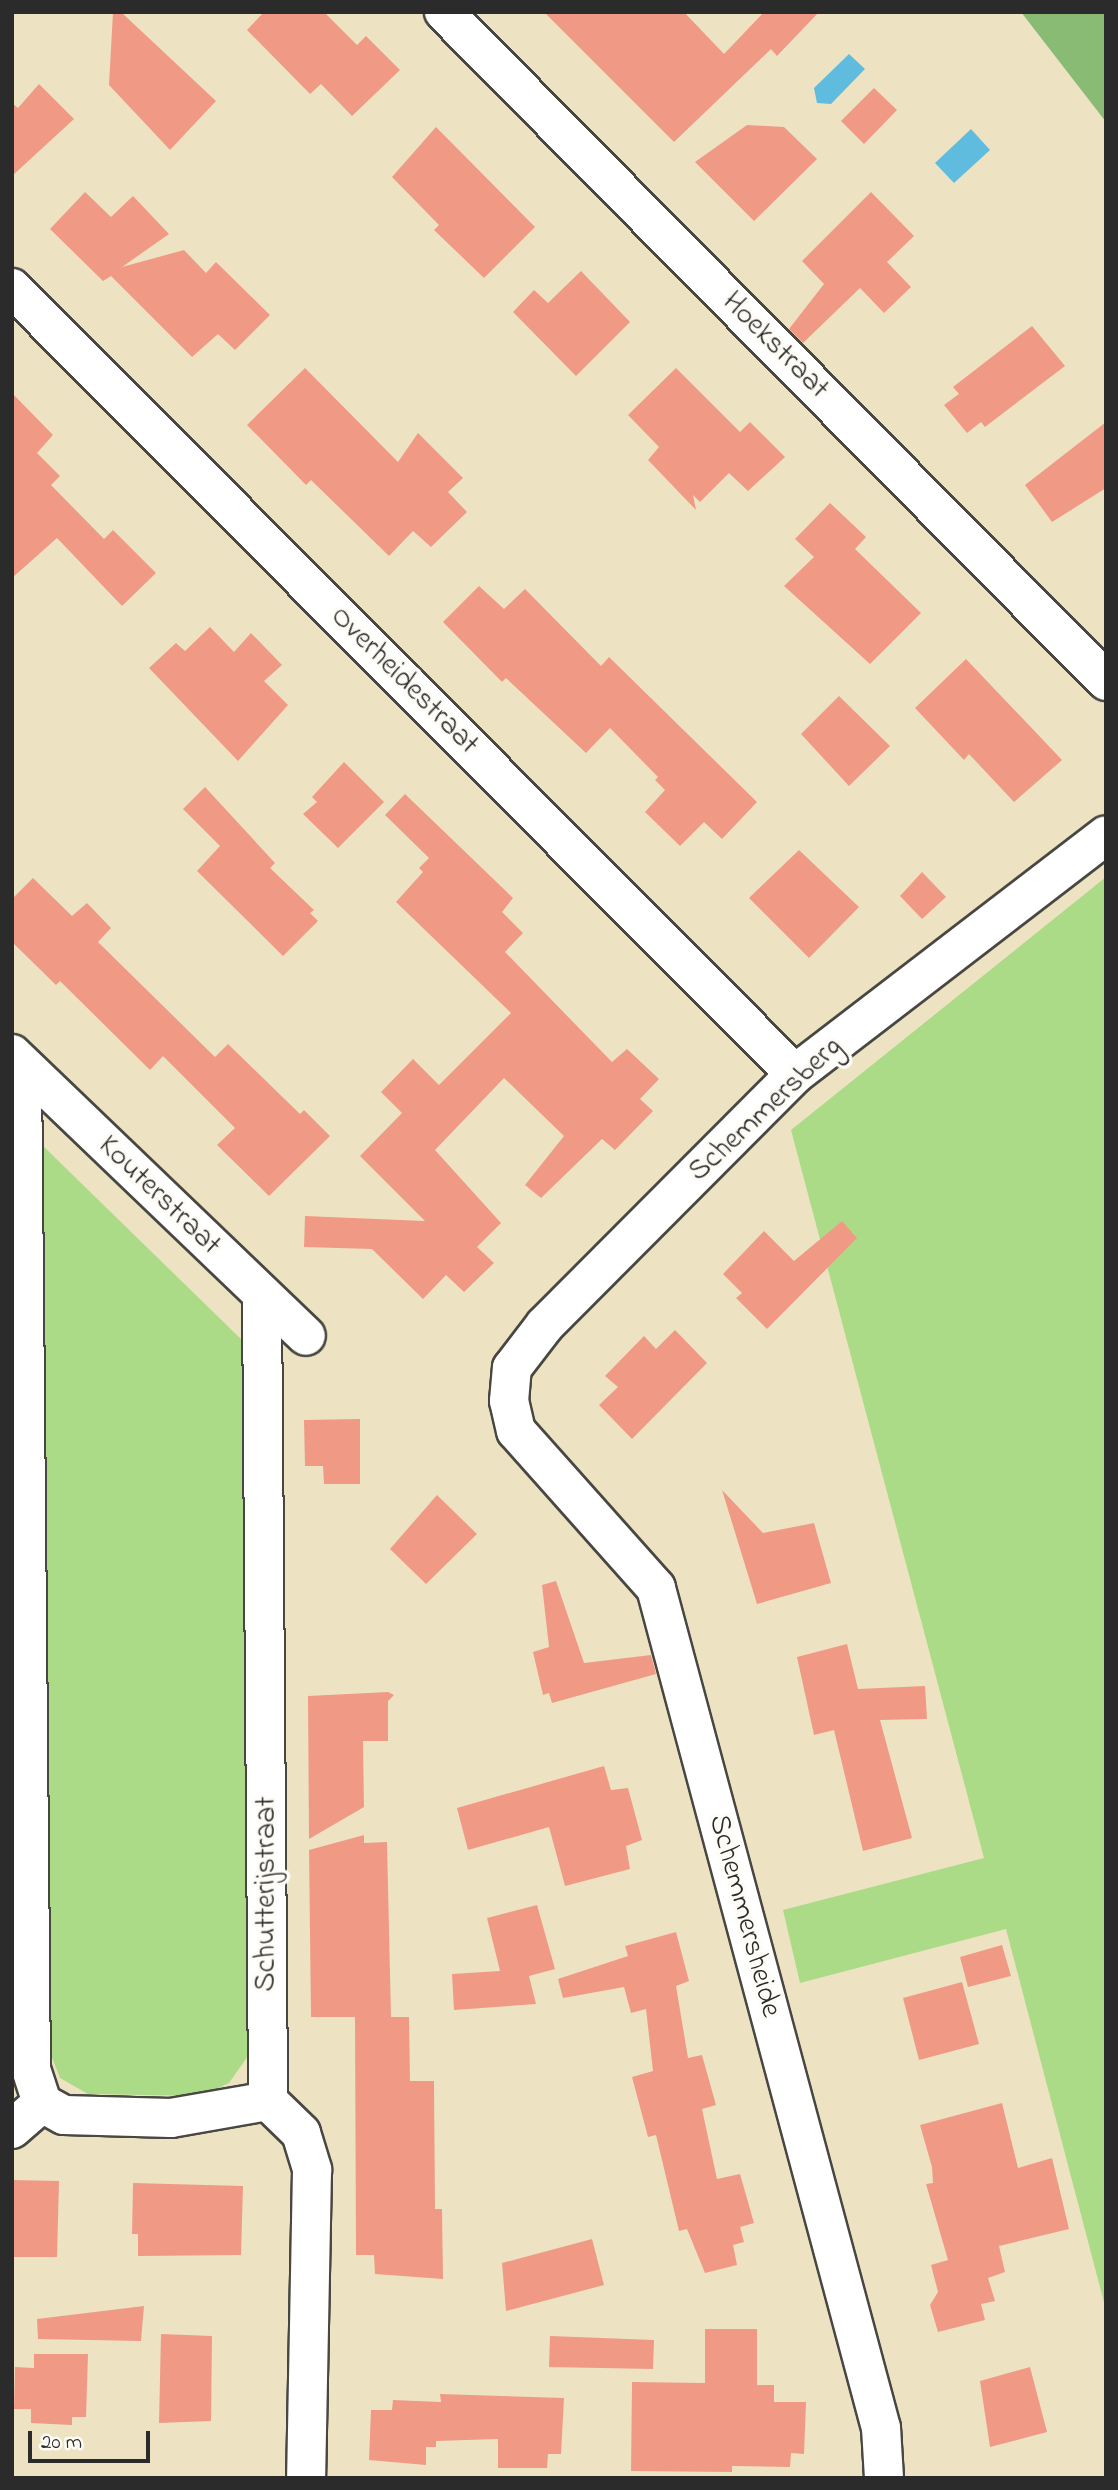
<!DOCTYPE html>
<html>
<head>
<meta charset="utf-8">
<style>
	body { margin:0 }
	#map { position:relative; width:1118px; height:2490px; overflow:hidden; background:#ede3c3; font-family:"Indie Flower",sans-serif }
	div>[style] { position:absolute }
	[style*='--x'] { left:calc(var(--x)*1px); top:calc(var(--y)*1px); width:calc(var(--w)*1px); rotate:calc(var(--a)*1deg) }
	.green>* { inset:0; background:#acdb88 }
	.forest>* { inset:0; background:#89bb74 }
	.water>* { inset:0; background:#60bcde }
	.building>* { inset:0; background:#f09a85 }
	.roads { filter:drop-shadow(2px 0 #484742) drop-shadow(-2px 0 #484742) drop-shadow(0 2px #484742) drop-shadow(0 -2px #484742) }
	.minor>* { height:38px; margin:-19px; padding:0 19px; transform-origin:19px; border-radius:19px; background:#fff }
	span { translate:-50% -50%; white-space:nowrap; text-align:center; line-height:1.15; -webkit-text-stroke:7px #fdfcf7; paint-order:stroke }
	.street-label { font-size:30px; color:#2b2b2b }
	.frame { position:absolute; inset:0; border:14px solid #2b2b2b; pointer-events:none }
	.scale { position:absolute; left:28px; top:2431px; width:122px; height:32px; box-sizing:border-box; border:4px solid #2b2b2b; border-top:0; padding-left:9px; font-size:21px; line-height:24px; white-space:nowrap; color:#2b2b2b; -webkit-text-stroke:5px #fdfcf7; paint-order:stroke }
</style>
</head>
<body>
<div id="map">
	<div class="green">
		<i style="clip-path:polygon(1106px 877px,1106px 2310px,1006px 1929px,800px 1983px,783px 1910px,984px 1858px,791px 1130px)"></i>
		<i style="clip-path:polygon(38px 1141px,244px 1342px,248px 2056px,229px 2083px,201px 2096px,88px 2094px,60px 2078px,45px 2040px)"></i>
	</div>
	<div class="forest">
		<i style="clip-path:polygon(1021px 12px,1106px 12px,1106px 122px)"></i>
	</div>
	<div class="water">
		<i style="clip-path:polygon(849px 54px,865px 69px,831px 104px,817px 103px,814px 88px)"></i>
		<i style="clip-path:polygon(971px 129px,990px 150px,954px 183px,935px 163px)"></i>
	</div>
	<div class="building">
		<i style="clip-path:polygon(113px 12px,121px 12px,216px 101px,170px 150px,109px 85px)"></i>
		<i style="clip-path:polygon(264px 12px,324px 12px,357px 45px,366px 36px,400px 70px,352px 116px,321px 84px,310px 94px,247px 30px)"></i>
		<i style="clip-path:polygon(544px 12px,684px 12px,724px 54px,764px 12px,819px 12px,777px 56px,771px 49px,674px 142px)"></i>
		<i style="clip-path:polygon(39px 84px,74px 119px,12px 176px,12px 103px,18px 108px)"></i>
		<i style="clip-path:polygon(874px 88px,897px 110px,864px 144px,841px 121px)"></i>
		<i style="clip-path:polygon(747px 125px,784px 127px,817px 159px,754px 221px,695px 162px)"></i>
		<i style="clip-path:polygon(436px 127px,535px 227px,484px 278px,434px 230px,439px 225px,392px 177px)"></i>
		<i style="clip-path:polygon(85px 192px,111px 217px,133px 196px,169px 234px,122px 267px,184px 250px,206px 273px,216px 262px,270px 315px,235px 350px,218px 334px,192px 357px,111px 276px,103px 281px,50px 229px)"></i>
		<i style="clip-path:polygon(871px 192px,914px 236px,887px 262px,911px 287px,884px 313px,860px 288px,803px 343px,789px 329px,824px 284px,802px 261px)"></i>
		<i style="clip-path:polygon(581px 271px,630px 322px,576px 376px,513px 312px,534px 290px,548px 303px)"></i>
		<i style="clip-path:polygon(1032px 326px,1065px 366px,985px 427px,981px 422px,967px 433px,944px 405px,959px 394px,953px 387px)"></i>
		<i style="clip-path:polygon(305px 368px,398px 462px,418px 433px,463px 478px,448px 492px,467px 512px,431px 547px,413px 531px,389px 556px,311px 480px,306px 485px,247px 425px)"></i>
		<i style="clip-path:polygon(676px 368px,740px 432px,750px 422px,785px 457px,748px 491px,729px 473px,700px 502px,693px 495px,696px 510px,648px 460px,659px 447px,628px 415px)"></i>
		<i style="clip-path:polygon(12px 393px,53px 435px,37px 453px,60px 476px,51px 485px,104px 539px,113px 530px,156px 573px,122px 606px,57px 538px,12px 578px)"></i>
		<i style="clip-path:polygon(1106px 422px,1106px 488px,1052px 522px,1025px 485px)"></i>
		<i style="clip-path:polygon(830px 503px,866px 537px,855px 549px,921px 613px,870px 664px,784px 586px,814px 557px,795px 539px)"></i>
		<i style="clip-path:polygon(479px 586px,504px 609px,525px 589px,601px 666px,609px 657px,757px 802px,722px 839px,704px 822px,680px 846px,645px 812px,665px 790px,655px 780px,658px 777px,610px 728px,586px 753px,506px 678px,502px 682px,443px 622px)"></i>
		<i style="clip-path:polygon(210px 627px,234px 652px,251px 633px,282px 665px,264px 681px,288px 705px,238px 761px,149px 668px,176px 643px,185px 651px)"></i>
		<i style="clip-path:polygon(966px 659px,1062px 760px,1014px 802px,969px 754px,964px 760px,915px 708px)"></i>
		<i style="clip-path:polygon(839px 696px,890px 746px,849px 786px,801px 734px)"></i>
		<i style="clip-path:polygon(344px 762px,384px 802px,338px 848px,303px 814px,317px 802px,312px 797px)"></i>
		<i style="clip-path:polygon(205px 787px,275px 863px,270px 868px,314px 910px,310px 913px,318px 921px,283px 956px,197px 871px,220px 846px,183px 809px)"></i>
		<i style="clip-path:polygon(405px 794px,513px 898px,502px 912px,523px 933px,505px 952px,612px 1062px,627px 1049px,659px 1079px,640px 1099px,653px 1111px,615px 1150px,602px 1139px,541px 1198px,525px 1185px,564px 1136px,504px 1078px,435px 1150px,501px 1223px,477px 1247px,494px 1263px,464px 1292px,446px 1275px,423px 1299px,372px 1249px,304px 1247px,305px 1216px,425px 1221px,360px 1156px,402px 1113px,381px 1092px,413px 1059px,439px 1085px,511px 1013px,396px 902px,423px 872px,419px 868px,429px 858px,385px 815px)"></i>
		<i style="clip-path:polygon(799px 850px,859px 907px,809px 958px,749px 898px)"></i>
		<i style="clip-path:polygon(922px 872px,946px 897px,922px 919px,900px 896px)"></i>
		<i style="clip-path:polygon(33px 878px,72px 916px,87px 903px,111px 928px,98px 942px,215px 1057px,228px 1044px,300px 1114px,304px 1110px,330px 1136px,269px 1196px,217px 1145px,235px 1128px,163px 1056px,150px 1070px,60px 981px,56px 985px,12px 942px,12px 899px)"></i>
		<i style="clip-path:polygon(842px 1221px,857px 1238px,767px 1329px,736px 1298px,742px 1293px,723px 1274px,764px 1231px,794px 1261px)"></i>
		<i style="clip-path:polygon(675px 1330px,707px 1363px,632px 1439px,599px 1405px,618px 1387px,605px 1376px,644px 1336px,656px 1349px)"></i>
		<i style="clip-path:polygon(360px 1419px,360px 1484px,324px 1484px,323px 1466px,305px 1466px,304px 1420px)"></i>
		<i style="clip-path:polygon(722px 1490px,763px 1533px,814px 1523px,831px 1583px,757px 1604px)"></i>
		<i style="clip-path:polygon(437px 1495px,477px 1534px,426px 1584px,390px 1549px)"></i>
		<i style="clip-path:polygon(556px 1581px,584px 1663px,651px 1655px,656px 1674px,552px 1703px,549px 1693px,543px 1695px,533px 1652px,549px 1647px,542px 1585px)"></i>
		<i style="clip-path:polygon(847px 1644px,858px 1689px,925px 1686px,927px 1719px,880px 1720px,912px 1838px,863px 1851px,834px 1730px,814px 1735px,797px 1657px)"></i>
		<i style="clip-path:polygon(388px 1692px,394px 1695px,388px 1701px,388px 1741px,363px 1741px,364px 1807px,309px 1839px,308px 1696px)"></i>
		<i style="clip-path:polygon(604px 1766px,611px 1790px,628px 1788px,642px 1840px,626px 1846px,630px 1869px,565px 1886px,549px 1827px,468px 1850px,457px 1808px)"></i>
		<i style="clip-path:polygon(364px 1835px,364px 1843px,387px 1842px,391px 2017px,409px 2017px,410px 2081px,434px 2081px,435px 2209px,442px 2209px,443px 2279px,375px 2274px,374px 2255px,356px 2255px,355px 2017px,311px 2017px,309px 1850px)"></i>
		<i style="clip-path:polygon(537px 1905px,555px 1969px,529px 1976px,536px 2004px,454px 2010px,452px 1974px,500px 1971px,487px 1918px)"></i>
		<i style="clip-path:polygon(676px 1932px,689px 1981px,676px 1986px,688px 2058px,702px 2055px,716px 2105px,702px 2109px,717px 2179px,740px 2174px,754px 2223px,740px 2227px,744px 2242px,733px 2245px,737px 2265px,705px 2273px,687px 2229px,679px 2231px,656px 2135px,648px 2137px,632px 2077px,653px 2071px,646px 2009px,631px 2013px,624px 1987px,563px 1998px,558px 1979px,628px 1956px,625px 1946px)"></i>
		<i style="clip-path:polygon(1002px 1945px,1011px 1976px,968px 1987px,960px 1957px)"></i>
		<i style="clip-path:polygon(962px 1982px,979px 2044px,919px 2060px,903px 1998px)"></i>
		<i style="clip-path:polygon(1002px 2103px,1018px 2168px,1052px 2158px,1069px 2229px,999px 2246px,1005px 2272px,988px 2278px,995px 2301px,981px 2304px,985px 2320px,938px 2332px,930px 2305px,938px 2292px,931px 2265px,948px 2260px,926px 2184px,933px 2183px,932px 2167px,920px 2125px)"></i>
		<i style="clip-path:polygon(12px 2180px,59px 2181px,57px 2257px,12px 2257px)"></i>
		<i style="clip-path:polygon(133px 2183px,243px 2186px,241px 2255px,138px 2256px,138px 2234px,132px 2234px)"></i>
		<i style="clip-path:polygon(592px 2239px,604px 2285px,506px 2311px,502px 2263px)"></i>
		<i style="clip-path:polygon(144px 2306px,141px 2341px,38px 2339px,37px 2319px)"></i>
		<i style="clip-path:polygon(705px 2329px,757px 2329px,757px 2385px,774px 2385px,774px 2402px,806px 2402px,804px 2454px,791px 2453px,790px 2467px,732px 2466px,732px 2472px,631px 2471px,632px 2382px,705px 2383px)"></i>
		<i style="clip-path:polygon(161px 2334px,212px 2336px,211px 2421px,159px 2423px)"></i>
		<i style="clip-path:polygon(550px 2336px,654px 2340px,653px 2369px,549px 2367px)"></i>
		<i style="clip-path:polygon(34px 2354px,88px 2354px,86px 2417px,72px 2417px,72px 2425px,31px 2423px,31px 2409px,14px 2409px,15px 2367px,34px 2368px)"></i>
		<i style="clip-path:polygon(1030px 2367px,1047px 2432px,990px 2447px,980px 2381px)"></i>
		<i style="clip-path:polygon(440px 2394px,564px 2398px,561px 2454px,548px 2454px,547px 2468px,498px 2468px,498px 2439px,436px 2441px,436px 2447px,426px 2447px,426px 2465px,369px 2460px,371px 2410px,392px 2410px,393px 2400px,441px 2402px)"></i>
	</div>
	<div class="roads">
		<div class="minor">
			<i style="--x:444;--y:12;--w:941;--a:45.3"></i>
			<i style="--x:12;--y:288;--w:1109;--a:45.11"></i>
			<i style="--x:12;--y:1054;--w:407;--a:43.8"></i>
			<i style="--x:22;--y:1065;--w:1004;--a:89.49"></i>
			<i style="--x:31;--y:2069;--w:36;--a:72"></i>
			<i style="--x:42;--y:2103;--w:25;--a:29"></i>
			<i style="--x:64;--y:2115;--w:107;--a:1.6"></i>
			<i style="--x:171;--y:2118;--w:98;--a:-9.9"></i>
			<i style="--x:262;--y:1295;--w:806;--a:89.57"></i>
			<i style="--x:268;--y:2101;--w:46;--a:44.1"></i>
			<i style="--x:301;--y:2133;--w:39;--a:73"></i>
			<i style="--x:312;--y:2170;--w:308;--a:91.1"></i>
			<i style="--x:12;--y:2129;--w:40;--a:-41"></i>
			<i style="--x:884;--y:2478;--w:50;--a:-93.4"></i>
			<i style="--x:881;--y:2428;--w:870;--a:-105"></i>
			<i style="--x:656;--y:1588;--w:210;--a:-131.7"></i>
			<i style="--x:516;--y:1431;--w:31;--a:-103"></i>
			<i style="--x:509;--y:1401;--w:33;--a:-85"></i>
			<i style="--x:512;--y:1368;--w:54;--a:-52.5"></i>
			<i style="--x:545;--y:1325;--w:354;--a:-45.1"></i>
			<i style="--x:795;--y:1074;--w:392;--a:-37.5"></i>
		</div>
	</div>
	<div class="street-label">
		<span style="left:775px;top:346px;rotate:45deg">Hoekstraat</span>
		<span style="left:404px;top:681px;rotate:45deg">Overheidestraat</span>
		<span style="left:766px;top:1110px;rotate:-43deg">Schemmersberg</span>
		<span style="left:159px;top:1196px;rotate:44deg">Kouterstraat</span>
		<span style="left:267px;top:1894px;rotate:-90deg">Schutterijstraat</span>
		<span style="left:744px;top:1916px;rotate:75deg">Schemmersheide</span>
	</div>
	<div class="frame"></div>
	<div class="scale">20 m</div>
</div>
</body>
</html>
